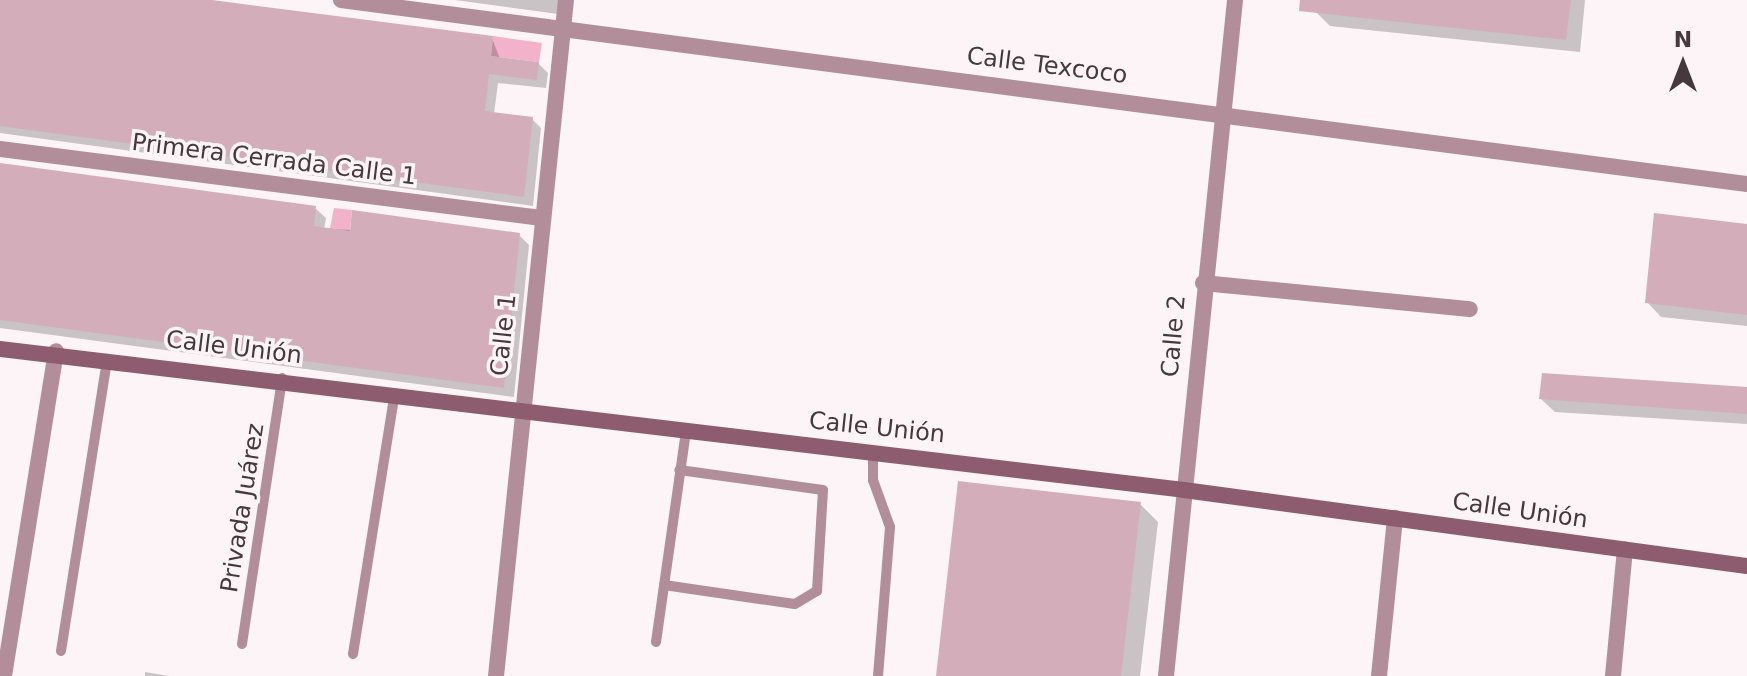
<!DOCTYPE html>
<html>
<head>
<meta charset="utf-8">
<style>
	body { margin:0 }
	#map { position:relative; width:1747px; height:676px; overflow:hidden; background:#fcf4f7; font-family:"DejaVu Sans",sans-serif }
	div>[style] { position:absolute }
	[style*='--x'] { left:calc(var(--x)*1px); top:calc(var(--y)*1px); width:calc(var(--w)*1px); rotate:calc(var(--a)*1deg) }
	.green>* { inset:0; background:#f2b2c9 }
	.shadow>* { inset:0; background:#0003 }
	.building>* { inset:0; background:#d3aeba }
	.lane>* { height:10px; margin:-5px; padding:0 5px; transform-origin:5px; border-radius:5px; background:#b18e9a }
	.street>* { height:16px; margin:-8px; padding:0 8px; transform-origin:8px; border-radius:8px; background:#b18e9a }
	.secondary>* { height:16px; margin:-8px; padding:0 8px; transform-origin:8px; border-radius:8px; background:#8d5c6e }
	span { translate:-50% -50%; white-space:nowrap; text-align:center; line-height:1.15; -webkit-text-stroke:7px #fcf4f7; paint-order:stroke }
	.street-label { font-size:24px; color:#47383d }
	.north { position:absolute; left:1643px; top:24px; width:80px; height:80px; -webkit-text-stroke:6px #fcf4f7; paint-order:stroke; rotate:0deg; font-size:22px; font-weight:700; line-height:32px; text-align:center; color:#47383d }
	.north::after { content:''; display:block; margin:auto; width:28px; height:36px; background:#47383d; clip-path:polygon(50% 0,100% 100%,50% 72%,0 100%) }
</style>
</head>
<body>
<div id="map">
	<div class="green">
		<i style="clip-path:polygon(493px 36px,542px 43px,539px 62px,491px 56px)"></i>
		<i style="clip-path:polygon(334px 208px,352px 210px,344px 287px,319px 283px)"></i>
	</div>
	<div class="shadow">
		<i style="clip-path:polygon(0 0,191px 0,492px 38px,500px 59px,538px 63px,548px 73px,546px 88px,498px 83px,494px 114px,532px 119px,541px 128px,533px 206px,0 133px)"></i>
		<i style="clip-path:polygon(455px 0,560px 0,558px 14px)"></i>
		<i style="clip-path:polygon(1317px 0,1585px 0,1580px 52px,1330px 26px,1316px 12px)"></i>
		<i style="clip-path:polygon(0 165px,315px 208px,326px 218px,324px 229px,519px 235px,529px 245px,514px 397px,0 328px)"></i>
		<i style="clip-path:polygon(1747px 226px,1747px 326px,1661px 317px,1648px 303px)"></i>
		<i style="clip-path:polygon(1747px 391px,1747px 424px,1555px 412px,1541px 399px)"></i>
		<i style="clip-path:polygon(1140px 504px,1158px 522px,1140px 676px,938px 676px)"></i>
		<i style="clip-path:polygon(145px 672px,169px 676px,145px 676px)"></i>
	</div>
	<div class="building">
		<i style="clip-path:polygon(0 0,212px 0,493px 36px,491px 56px,539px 62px,537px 80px,489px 74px,485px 111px,533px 117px,524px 197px,0 126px)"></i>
		<i style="clip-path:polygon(1300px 0,1571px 0,1566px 40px,1299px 11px)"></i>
		<i style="clip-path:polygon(0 163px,316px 206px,314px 226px,350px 231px,352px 210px,520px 233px,504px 388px,0 320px)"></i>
		<i style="clip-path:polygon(1654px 213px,1747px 224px,1747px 315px,1645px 303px)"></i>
		<i style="clip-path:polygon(1542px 373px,1747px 387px,1747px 414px,1539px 399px)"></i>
		<i style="clip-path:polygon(958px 481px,1141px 502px,1121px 676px,936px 676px)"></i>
	</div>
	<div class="lane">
		<i style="--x:873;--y:452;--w:28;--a:90"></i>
		<i style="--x:873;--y:480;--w:50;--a:70.1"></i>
		<i style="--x:890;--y:527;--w:149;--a:94.6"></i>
		<i style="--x:664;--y:585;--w:132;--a:8.3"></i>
		<i style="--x:795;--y:604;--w:26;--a:-31"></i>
		<i style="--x:817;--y:591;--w:101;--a:-86.6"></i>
		<i style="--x:823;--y:490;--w:145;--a:-172.1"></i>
		<i style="--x:656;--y:642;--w:212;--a:-81.9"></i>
		<i style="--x:242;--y:644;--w:269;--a:-81.4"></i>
		<i style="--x:61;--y:651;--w:296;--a:-81"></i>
		<i style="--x:353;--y:654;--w:264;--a:-80.9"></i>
	</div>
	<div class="street">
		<i style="--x:341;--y:0;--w:1418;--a:7.46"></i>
		<i style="--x:0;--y:149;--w:546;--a:7.26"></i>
		<i style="--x:1203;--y:283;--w:268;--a:5.6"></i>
		<i style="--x:4;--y:676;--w:329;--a:-80.9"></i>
		<i style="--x:496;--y:676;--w:680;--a:-84.09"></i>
		<i style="--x:1166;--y:676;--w:680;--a:-84.17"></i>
		<i style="--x:1379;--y:676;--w:159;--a:-84.2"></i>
		<i style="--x:1613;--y:676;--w:127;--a:-84.6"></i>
	</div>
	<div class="secondary">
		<i style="--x:0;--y:349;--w:1192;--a:6.79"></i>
		<i style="--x:1184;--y:490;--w:568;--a:7.69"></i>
	</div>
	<div class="street-label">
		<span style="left:1047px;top:66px;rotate:7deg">Calle Texcoco</span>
		<span style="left:274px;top:160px;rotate:7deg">Primera Cerrada Calle 1</span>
		<span style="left:504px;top:335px;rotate:-84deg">Calle 1</span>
		<span style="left:1174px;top:336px;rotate:-85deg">Calle 2</span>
		<span style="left:234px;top:348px;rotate:7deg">Calle Unión</span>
		<span style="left:877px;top:428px;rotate:6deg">Calle Unión</span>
		<span style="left:243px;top:508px;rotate:-81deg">Privada Juárez</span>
		<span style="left:1520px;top:511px;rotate:8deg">Calle Unión</span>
	</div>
	<div class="north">N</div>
</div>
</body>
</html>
